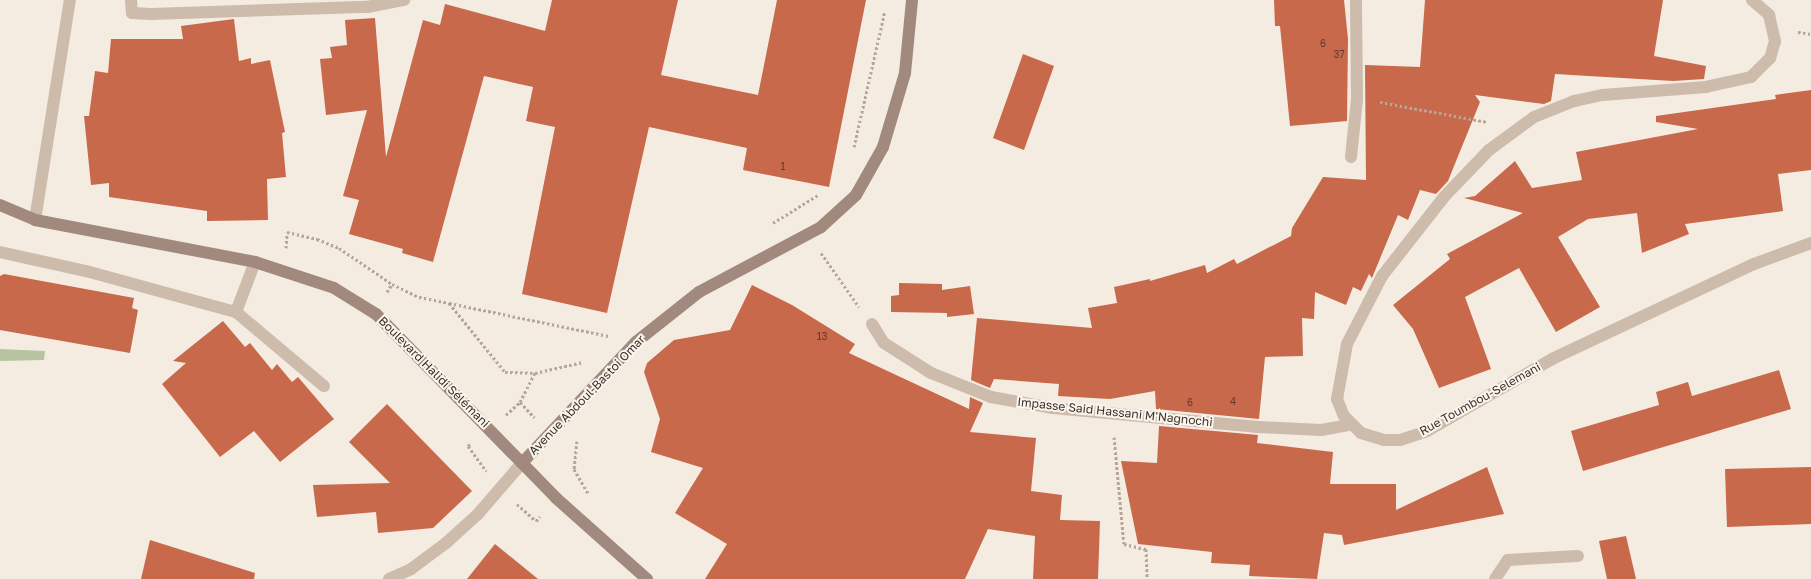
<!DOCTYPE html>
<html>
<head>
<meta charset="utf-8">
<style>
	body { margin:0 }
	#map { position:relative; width:1811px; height:579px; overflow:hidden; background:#f4ebe1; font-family:"Golos Text",sans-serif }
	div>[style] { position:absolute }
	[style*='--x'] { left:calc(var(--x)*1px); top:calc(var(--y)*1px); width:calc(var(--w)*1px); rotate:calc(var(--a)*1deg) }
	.green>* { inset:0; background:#b8c4a0 }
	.building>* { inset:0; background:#c8694b }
	.path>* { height:3px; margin-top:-1.5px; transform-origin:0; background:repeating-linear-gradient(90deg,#b9a596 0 2.5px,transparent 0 5px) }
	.lane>* { height:12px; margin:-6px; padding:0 6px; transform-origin:6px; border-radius:6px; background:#cdbbac }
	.street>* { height:12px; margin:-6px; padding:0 6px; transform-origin:6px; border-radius:6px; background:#cdbbac }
	.secondary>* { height:12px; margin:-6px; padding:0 6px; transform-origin:6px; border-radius:6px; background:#a18a7d }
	span { translate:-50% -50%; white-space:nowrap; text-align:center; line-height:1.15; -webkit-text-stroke:4px #fbf5ee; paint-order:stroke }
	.number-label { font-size:10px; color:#5e3e33 }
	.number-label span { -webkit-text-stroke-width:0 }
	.street-label { font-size:12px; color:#3b302b }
</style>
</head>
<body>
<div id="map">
	<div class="green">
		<i style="clip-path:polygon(0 349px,45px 351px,44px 360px,0 361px)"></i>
	</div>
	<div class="building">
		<i style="clip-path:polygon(552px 0,678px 0,661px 75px,758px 95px,777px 0,866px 0,829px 187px,743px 170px,747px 148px,649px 127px,607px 313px,522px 294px,555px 127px,526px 121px,533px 87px,484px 76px,433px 262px,402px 253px,403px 249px,349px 234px,359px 200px,343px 196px,367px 110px,326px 115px,320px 59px,332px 58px,330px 47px,347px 45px,345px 20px,375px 18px,386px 157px,423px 20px,440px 25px,445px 4px,545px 31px)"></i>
		<i style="clip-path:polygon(1274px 0,1344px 0,1348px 39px,1347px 121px,1290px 126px,1280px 26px,1275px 26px)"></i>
		<i style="clip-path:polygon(1425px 0,1663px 0,1654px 56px,1706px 66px,1704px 79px,1673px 81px,1555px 74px,1551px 101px,1544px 104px,1475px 95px,1480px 102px,1448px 181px,1436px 194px,1420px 190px,1408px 220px,1398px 215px,1372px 278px,1369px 274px,1361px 291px,1353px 287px,1346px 305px,1315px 292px,1314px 319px,1302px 318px,1303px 356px,1265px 357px,1259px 419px,1156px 409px,1155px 391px,1110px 399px,1058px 396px,1059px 384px,994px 379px,990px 388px,971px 380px,977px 318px,1092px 328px,1088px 308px,1117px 303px,1114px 287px,1150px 279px,1150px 281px,1205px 265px,1207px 273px,1234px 259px,1237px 264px,1291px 236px,1292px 228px,1323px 177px,1366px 180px,1365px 65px,1420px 67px)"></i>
		<i style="clip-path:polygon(234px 19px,239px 61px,251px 58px,251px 64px,270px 60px,285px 132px,282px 133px,286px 177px,267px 179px,268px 220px,207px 221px,207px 211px,109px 197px,109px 183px,91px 185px,84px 116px,89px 116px,95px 71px,108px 73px,111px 39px,183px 39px,181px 26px)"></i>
		<i style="clip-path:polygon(1023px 54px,1054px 66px,1024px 150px,993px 138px)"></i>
		<i style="clip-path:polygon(1811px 90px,1811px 170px,1778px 174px,1783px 211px,1685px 224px,1689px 234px,1642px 253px,1637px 213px,1588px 219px,1558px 237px,1600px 307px,1556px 332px,1519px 268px,1465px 297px,1491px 369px,1439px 388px,1413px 329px,1393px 305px,1450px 259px,1447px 254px,1523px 213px,1464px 198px,1475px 196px,1515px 161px,1532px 188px,1582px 180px,1576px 152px,1698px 129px,1656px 122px,1656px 116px,1776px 99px,1775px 95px)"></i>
		<i style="clip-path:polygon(4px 274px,134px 298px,132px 308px,138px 310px,130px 353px,0 330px,0 276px)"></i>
		<i style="clip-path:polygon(899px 283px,942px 284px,942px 290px,970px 286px,974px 314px,947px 317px,947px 313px,891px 312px,891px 296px,899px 295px)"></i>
		<i style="clip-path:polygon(752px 285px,792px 305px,855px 344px,849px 353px,969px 409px,970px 397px,983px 403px,970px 432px,1036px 438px,1031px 491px,1062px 495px,1060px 520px,1100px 521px,1098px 579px,1033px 579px,1035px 536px,988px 529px,965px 579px,705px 579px,727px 544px,675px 513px,703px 468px,651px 452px,660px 419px,644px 372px,647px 363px,674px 340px,730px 330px)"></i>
		<i style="clip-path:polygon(223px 321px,245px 347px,250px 343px,272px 370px,277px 364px,292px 382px,298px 377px,334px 419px,280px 462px,254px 431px,220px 457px,162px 384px,186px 363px,173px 361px)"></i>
		<i style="clip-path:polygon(1779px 370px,1791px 409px,1583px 471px,1571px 431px,1659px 405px,1656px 392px,1688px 382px,1692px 396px)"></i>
		<i style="clip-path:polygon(387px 404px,472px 491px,433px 528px,378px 533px,376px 512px,317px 517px,313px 485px,390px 483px,349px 442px)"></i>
		<i style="clip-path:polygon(1159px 426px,1258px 435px,1257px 443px,1333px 452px,1330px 484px,1396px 484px,1396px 510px,1487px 467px,1504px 514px,1344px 545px,1342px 535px,1324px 533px,1317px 579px,1249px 576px,1250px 565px,1211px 563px,1212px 552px,1138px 544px,1121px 461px,1157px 463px)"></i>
		<i style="clip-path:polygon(1811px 467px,1811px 524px,1727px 527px,1725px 469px)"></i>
		<i style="clip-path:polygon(1626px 536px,1636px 579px,1607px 579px,1599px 541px)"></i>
		<i style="clip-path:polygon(150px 540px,255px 573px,254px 579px,141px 579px)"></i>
		<i style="clip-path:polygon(495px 544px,538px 579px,467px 579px)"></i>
	</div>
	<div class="path">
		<i style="--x:1798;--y:32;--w:13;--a:9"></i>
		<i style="--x:1380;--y:102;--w:109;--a:10.6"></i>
		<i style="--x:854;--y:147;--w:140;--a:-77.2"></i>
		<i style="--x:773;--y:223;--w:53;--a:-31.9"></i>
		<i style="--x:286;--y:248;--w:16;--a:-86"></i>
		<i style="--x:287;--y:232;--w:31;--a:13"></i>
		<i style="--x:317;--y:239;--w:24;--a:22"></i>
		<i style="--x:339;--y:248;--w:64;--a:34.2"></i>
		<i style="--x:821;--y:253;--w:66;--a:54.9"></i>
		<i style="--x:387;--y:292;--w:9;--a:-58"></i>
		<i style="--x:392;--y:284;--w:30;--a:26"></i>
		<i style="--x:419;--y:297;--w:31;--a:11"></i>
		<i style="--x:449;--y:303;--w:89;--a:50.9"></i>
		<i style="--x:505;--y:372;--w:30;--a:2"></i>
		<i style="--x:535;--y:373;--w:49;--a:-12.9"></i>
		<i style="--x:449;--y:303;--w:163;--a:11.7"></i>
		<i style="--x:520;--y:402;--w:33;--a:-63"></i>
		<i style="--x:506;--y:415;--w:19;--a:-43"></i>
		<i style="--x:520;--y:402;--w:21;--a:47"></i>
		<i style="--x:1114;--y:437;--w:107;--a:84.7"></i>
		<i style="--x:1124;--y:544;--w:23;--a:13"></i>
		<i style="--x:1146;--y:549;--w:30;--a:88"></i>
		<i style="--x:577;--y:441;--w:28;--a:96"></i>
		<i style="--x:574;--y:469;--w:28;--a:60"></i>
		<i style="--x:470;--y:444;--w:3;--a:135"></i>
		<i style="--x:468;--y:446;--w:31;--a:54"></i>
		<i style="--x:517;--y:504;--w:25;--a:42"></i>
		<i style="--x:536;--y:521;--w:6;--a:-51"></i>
	</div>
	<div class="lane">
		<i style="--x:131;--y:0;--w:13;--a:86"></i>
		<i style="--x:132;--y:13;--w:19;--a:3"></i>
		<i style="--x:151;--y:14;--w:216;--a:-1.9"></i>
		<i style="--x:367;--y:7;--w:38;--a:-11"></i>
		<i style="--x:1351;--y:157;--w:58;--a:-84.1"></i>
		<i style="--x:1357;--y:99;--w:99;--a:-90.6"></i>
		<i style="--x:35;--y:220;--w:223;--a:-81"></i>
		<i style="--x:0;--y:252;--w:88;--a:12.5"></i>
		<i style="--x:86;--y:271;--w:156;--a:15.3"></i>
		<i style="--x:236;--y:312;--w:53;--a:-69.2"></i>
		<i style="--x:236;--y:312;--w:115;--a:40.1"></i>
		<i style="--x:872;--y:324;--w:22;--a:58"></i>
		<i style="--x:884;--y:343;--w:56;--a:32.6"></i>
		<i style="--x:931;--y:373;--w:65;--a:21.8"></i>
		<i style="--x:991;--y:397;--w:63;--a:10.1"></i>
		<i style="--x:1053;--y:408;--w:206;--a:5.3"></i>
		<i style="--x:1258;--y:427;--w:63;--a:2.7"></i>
		<i style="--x:1321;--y:430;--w:29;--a:-10"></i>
		<i style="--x:1495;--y:579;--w:23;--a:-56"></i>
		<i style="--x:1508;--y:560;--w:70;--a:-3.3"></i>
	</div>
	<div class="street">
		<i style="--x:1752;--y:0;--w:23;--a:41"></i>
		<i style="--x:1769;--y:15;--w:27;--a:77"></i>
		<i style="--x:1775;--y:41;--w:18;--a:106"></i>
		<i style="--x:1770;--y:58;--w:27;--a:135"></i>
		<i style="--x:1751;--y:77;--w:46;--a:167.5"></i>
		<i style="--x:1706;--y:87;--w:104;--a:175.6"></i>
		<i style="--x:1602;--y:95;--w:29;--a:168"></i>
		<i style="--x:1574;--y:101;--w:43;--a:158.2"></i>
		<i style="--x:1534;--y:117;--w:56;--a:143.7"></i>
		<i style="--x:1489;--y:150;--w:65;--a:133.8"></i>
		<i style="--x:1444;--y:197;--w:100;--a:128.1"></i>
		<i style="--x:1382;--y:276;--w:76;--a:117.2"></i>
		<i style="--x:1347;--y:344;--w:56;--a:100.3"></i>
		<i style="--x:1337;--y:399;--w:18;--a:68"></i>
		<i style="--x:1344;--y:416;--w:24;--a:45"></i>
		<i style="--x:1361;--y:433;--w:24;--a:17"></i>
		<i style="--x:1384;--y:440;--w:16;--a:0"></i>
		<i style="--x:1400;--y:440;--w:28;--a:-18"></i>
		<i style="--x:1427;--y:431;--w:144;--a:-29.9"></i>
		<i style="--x:1552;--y:359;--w:223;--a:-25.2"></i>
		<i style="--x:1754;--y:264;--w:61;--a:-20.2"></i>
		<i style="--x:389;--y:579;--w:24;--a:-24"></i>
		<i style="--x:411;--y:569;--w:44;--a:-36.6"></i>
		<i style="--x:446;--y:543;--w:43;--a:-42.2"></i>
		<i style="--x:478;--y:514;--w:67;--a:-49.2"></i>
	</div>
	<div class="secondary">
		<i style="--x:0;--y:205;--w:38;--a:23"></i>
		<i style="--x:35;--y:220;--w:224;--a:10.8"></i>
		<i style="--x:255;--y:262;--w:83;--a:18.2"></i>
		<i style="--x:334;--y:288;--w:49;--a:31.8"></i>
		<i style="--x:376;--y:314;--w:257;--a:45.6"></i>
		<i style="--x:556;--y:498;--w:122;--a:41.7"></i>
		<i style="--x:522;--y:463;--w:166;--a:-46.7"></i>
		<i style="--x:636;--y:342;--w:80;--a:-38.4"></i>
		<i style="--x:699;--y:292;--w:138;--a:-28"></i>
		<i style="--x:821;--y:227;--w:47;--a:-42.4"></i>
		<i style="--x:856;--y:195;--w:55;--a:-60.6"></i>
		<i style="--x:883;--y:147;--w:77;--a:-73.4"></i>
		<i style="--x:905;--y:73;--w:73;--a:-84.5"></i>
	</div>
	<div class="number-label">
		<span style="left:1323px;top:44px">6</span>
		<span style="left:1339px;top:55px">37</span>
		<span style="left:783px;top:167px">1</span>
		<span style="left:822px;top:337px">13</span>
		<span style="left:1233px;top:402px">4</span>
		<span style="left:1190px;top:403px">6</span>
	</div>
	<div class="street-label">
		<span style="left:434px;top:372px;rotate:45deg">Boulevard Halidi Sélémani</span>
		<span style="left:587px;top:395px;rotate:-46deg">Avenue Abdoul-Bastoi Omar</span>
		<span style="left:1480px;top:399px;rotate:-29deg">Rue Toumbou-Selemani</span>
		<span style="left:1115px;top:412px;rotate:6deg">Impasse Said Hassani M'Nagnochi</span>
	</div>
</div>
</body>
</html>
